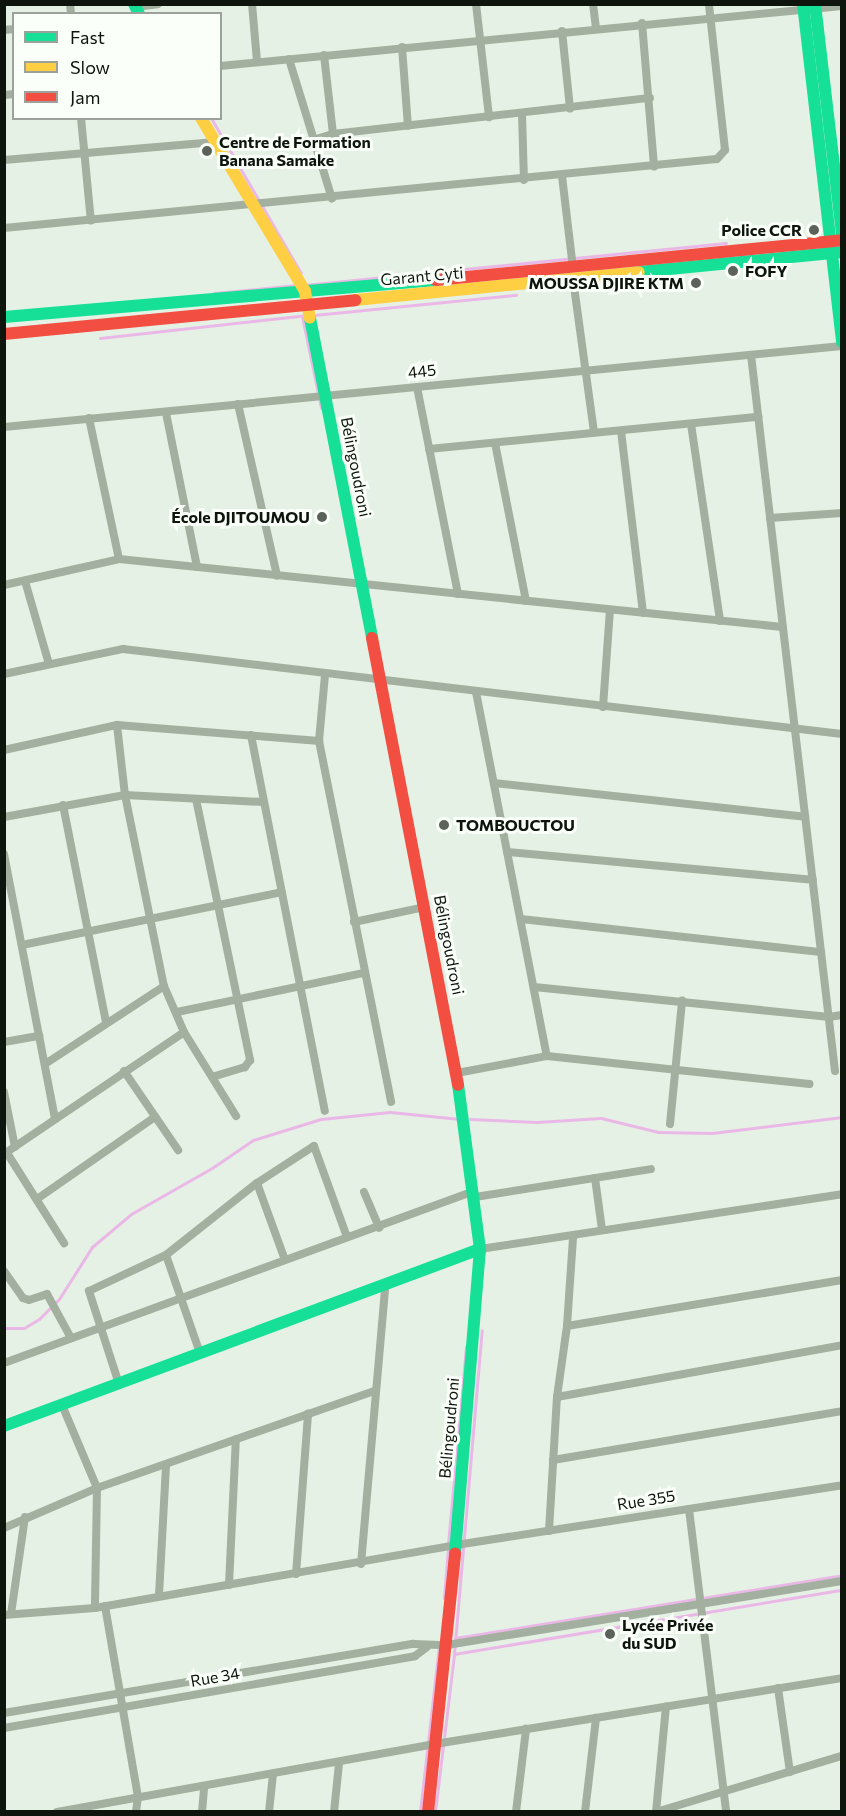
<!DOCTYPE html>
<html>
<head>
<meta charset="utf-8">
<style>
	body { margin:0 }
	#map { position:relative; width:846px; height:1816px; overflow:hidden; background:#e6f1e5; font-family:Commissioner,sans-serif }
	div>[style] { position:absolute }
	[style*='--x'] { left:calc(var(--x)*1px); top:calc(var(--y)*1px); width:calc(var(--w)*1px); rotate:calc(var(--a)*1deg) }
	.stream>* { height:3px; margin:-1.5px; padding:0 1.5px; transform-origin:1.5px; border-radius:1.5px; background:#eab8e6 }
	.street>* { height:8px; margin:-4px; padding:0 4px; transform-origin:4px; border-radius:4px; background:#a3b0a0 }
	.fast>* { height:12px; margin:-6px; padding:0 6px; transform-origin:6px; border-radius:6px; background:#16e098 }
	.slow>* { height:12px; margin:-6px; padding:0 6px; transform-origin:6px; border-radius:6px; background:#ffcf43 }
	.jam>* { height:12px; margin:-6px; padding:0 6px; transform-origin:6px; border-radius:6px; background:#f24e42 }
	.dots>* { width:16px; height:16px; translate:-50% -50%; box-sizing:border-box; border:3px solid #fbfffa; border-radius:50% }
	span { translate:-50% -50%; white-space:nowrap; text-align:center; line-height:1.15; -webkit-text-stroke:6px #fbfffa; paint-order:stroke }
	.poi-label { font-size:16px; color:#0e150d; font-weight:700 }
	.left { translate:0 -50%; text-align:left }
	.right { translate:-100% -50%; text-align:right }
	.street-label { font-size:16px; color:#0e150d }
	.frame { position:absolute; inset:0; border:6px solid #0e150d; pointer-events:none }
	.legend { position:absolute; left:12px; top:12px; width:210px; height:108px; box-sizing:border-box; background:#fbfffa; border:2px solid #9ca19b; margin:0; padding:8px 10px; list-style:none; font-size:18px; color:#0e150d }
	.legend li { display:flex; align-items:center; gap:12px; height:30px }
	.legend b { width:30px; border:2px solid #9ca19b }
</style>
</head>
<body>
<div id="map">
	<div class="stream">
		<i style="--x:211;--y:118;--w:179;--a:59.9"></i>
		<i style="--x:304;--y:285;--w:424;--a:-5.7"></i>
		<i style="--x:214;--y:293;--w:83;--a:-5.5"></i>
		<i style="--x:314;--y:315;--w:203;--a:-5.7"></i>
		<i style="--x:302;--y:316;--w:94;--a:78.3"></i>
		<i style="--x:100;--y:338;--w:209;--a:-6.3"></i>
		<i style="--x:470;--y:1119;--w:67;--a:2.6"></i>
		<i style="--x:537;--y:1122;--w:64;--a:-3.6"></i>
		<i style="--x:601;--y:1118;--w:59;--a:13.8"></i>
		<i style="--x:658;--y:1132;--w:54;--a:1.1"></i>
		<i style="--x:712;--y:1133;--w:131;--a:-7"></i>
		<i style="--x:4;--y:1328;--w:20;--a:0"></i>
		<i style="--x:24;--y:1328;--w:17;--a:-31"></i>
		<i style="--x:39;--y:1319;--w:28;--a:-45"></i>
		<i style="--x:59;--y:1299;--w:62;--a:-57.6"></i>
		<i style="--x:92;--y:1247;--w:51;--a:-40.2"></i>
		<i style="--x:131;--y:1214;--w:93;--a:-29.6"></i>
		<i style="--x:212;--y:1168;--w:50;--a:-34.3"></i>
		<i style="--x:253;--y:1140;--w:71;--a:-17.2"></i>
		<i style="--x:321;--y:1119;--w:69;--a:-5.8"></i>
		<i style="--x:390;--y:1112;--w:70;--a:5.7"></i>
		<i style="--x:448;--y:1544;--w:198;--a:-84.8"></i>
		<i style="--x:444;--y:1598;--w:50;--a:-85.4"></i>
		<i style="--x:455;--y:1638;--w:392;--a:-9.2"></i>
		<i style="--x:454;--y:1654;--w:393;--a:-9.4"></i>
		<i style="--x:420;--y:1812;--w:167;--a:-83.5"></i>
		<i style="--x:435;--y:1812;--w:159;--a:-83.1"></i>
		<i style="--x:454;--y:1654;--w:325;--a:-85.1"></i>
	</div>
	<div class="street">
		<i style="--x:70;--y:4;--w:10;--a:84"></i>
		<i style="--x:252;--y:4;--w:57;--a:85"></i>
		<i style="--x:476;--y:4;--w:114;--a:83.4"></i>
		<i style="--x:593;--y:4;--w:24;--a:83"></i>
		<i style="--x:135;--y:7;--w:23;--a:-7"></i>
		<i style="--x:642;--y:23;--w:144;--a:85.2"></i>
		<i style="--x:4;--y:30;--w:10;--a:-6"></i>
		<i style="--x:562;--y:31;--w:78;--a:84.1"></i>
		<i style="--x:402;--y:47;--w:79;--a:85.7"></i>
		<i style="--x:324;--y:55;--w:80;--a:83.5"></i>
		<i style="--x:289;--y:59;--w:146;--a:72.9"></i>
		<i style="--x:220;--y:66;--w:625;--a:-5.51"></i>
		<i style="--x:4;--y:95;--w:10;--a:-6"></i>
		<i style="--x:522;--y:114;--w:66;--a:88.3"></i>
		<i style="--x:81;--y:118;--w:103;--a:84.5"></i>
		<i style="--x:313;--y:140;--w:21;--a:-17"></i>
		<i style="--x:333;--y:134;--w:319;--a:-6.5"></i>
		<i style="--x:4;--y:160;--w:212;--a:-4.9"></i>
		<i style="--x:562;--y:176;--w:93;--a:83.2"></i>
		<i style="--x:4;--y:228;--w:716;--a:-5.53"></i>
		<i style="--x:717;--y:159;--w:12;--a:-48"></i>
		<i style="--x:725;--y:150;--w:147;--a:-96.3"></i>
		<i style="--x:573;--y:279;--w:155;--a:82.2"></i>
		<i style="--x:751;--y:355;--w:721;--a:83.31"></i>
		<i style="--x:417;--y:387;--w:211;--a:78.8"></i>
		<i style="--x:238;--y:404;--w:176;--a:77.2"></i>
		<i style="--x:166;--y:413;--w:157;--a:78.6"></i>
		<i style="--x:89;--y:418;--w:144;--a:78"></i>
		<i style="--x:691;--y:424;--w:199;--a:81.6"></i>
		<i style="--x:4;--y:427;--w:842;--a:-5.52"></i>
		<i style="--x:621;--y:431;--w:183;--a:83.1"></i>
		<i style="--x:495;--y:443;--w:161;--a:78.9"></i>
		<i style="--x:429;--y:449;--w:331;--a:-5.6"></i>
		<i style="--x:770;--y:518;--w:72;--a:-4"></i>
		<i style="--x:25;--y:581;--w:86;--a:73.9"></i>
		<i style="--x:4;--y:585;--w:118;--a:-12.7"></i>
		<i style="--x:119;--y:559;--w:667;--a:5.85"></i>
		<i style="--x:4;--y:674;--w:122;--a:-11.9"></i>
		<i style="--x:123;--y:649;--w:724;--a:6.74"></i>
		<i style="--x:325;--y:675;--w:66;--a:95.2"></i>
		<i style="--x:319;--y:741;--w:368;--a:78.7"></i>
		<i style="--x:476;--y:692;--w:371;--a:79"></i>
		<i style="--x:603;--y:707;--w:97;--a:-85.9"></i>
		<i style="--x:117;--y:725;--w:70;--a:83.5"></i>
		<i style="--x:125;--y:795;--w:195;--a:78.5"></i>
		<i style="--x:164;--y:986;--w:50;--a:66.5"></i>
		<i style="--x:184;--y:1032;--w:99;--a:58.2"></i>
		<i style="--x:251;--y:735;--w:383;--a:78.9"></i>
		<i style="--x:4;--y:750;--w:116;--a:-12.5"></i>
		<i style="--x:117;--y:725;--w:203;--a:4.5"></i>
		<i style="--x:494;--y:783;--w:313;--a:6.2"></i>
		<i style="--x:196;--y:799;--w:267;--a:78.3"></i>
		<i style="--x:250;--y:1060;--w:9;--a:126"></i>
		<i style="--x:245;--y:1067;--w:34;--a:163"></i>
		<i style="--x:63;--y:805;--w:222;--a:78.8"></i>
		<i style="--x:4;--y:817;--w:123;--a:-10.3"></i>
		<i style="--x:125;--y:795;--w:139;--a:2.9"></i>
		<i style="--x:507;--y:852;--w:307;--a:5.2"></i>
		<i style="--x:4;--y:854;--w:270;--a:79.1"></i>
		<i style="--x:521;--y:919;--w:302;--a:6.3"></i>
		<i style="--x:354;--y:922;--w:73;--a:-11.9"></i>
		<i style="--x:22;--y:945;--w:265;--a:-11.5"></i>
		<i style="--x:534;--y:987;--w:297;--a:5.8"></i>
		<i style="--x:829;--y:1017;--w:13;--a:-9"></i>
		<i style="--x:177;--y:1012;--w:191;--a:-11.8"></i>
		<i style="--x:4;--y:1042;--w:36;--a:-10"></i>
		<i style="--x:45;--y:1064;--w:142;--a:-33.2"></i>
		<i style="--x:124;--y:1071;--w:96;--a:55.6"></i>
		<i style="--x:457;--y:1073;--w:92;--a:-10.7"></i>
		<i style="--x:547;--y:1056;--w:264;--a:6.1"></i>
		<i style="--x:4;--y:1092;--w:56;--a:78.7"></i>
		<i style="--x:670;--y:1124;--w:124;--a:-84.4"></i>
		<i style="--x:7;--y:1153;--w:107;--a:57.7"></i>
		<i style="--x:4;--y:1154;--w:217;--a:-34.1"></i>
		<i style="--x:595;--y:1178;--w:52;--a:82.3"></i>
		<i style="--x:257;--y:1183;--w:82;--a:70"></i>
		<i style="--x:364;--y:1192;--w:39;--a:67"></i>
		<i style="--x:475;--y:1197;--w:178;--a:-9"></i>
		<i style="--x:37;--y:1199;--w:144;--a:-34.8"></i>
		<i style="--x:480;--y:1249;--w:366;--a:-8.6"></i>
		<i style="--x:166;--y:1255;--w:104;--a:70.9"></i>
		<i style="--x:4;--y:1271;--w:33;--a:55"></i>
		<i style="--x:23;--y:1298;--w:6;--a:18"></i>
		<i style="--x:29;--y:1300;--w:19;--a:-18"></i>
		<i style="--x:47;--y:1294;--w:50;--a:61.4"></i>
		<i style="--x:567;--y:1326;--w:279;--a:-9.5"></i>
		<i style="--x:4;--y:1363;--w:500;--a:-20.1"></i>
		<i style="--x:119;--y:1384;--w:98;--a:-107.9"></i>
		<i style="--x:89;--y:1291;--w:85;--a:-25.1"></i>
		<i style="--x:166;--y:1255;--w:116;--a:-38.4"></i>
		<i style="--x:257;--y:1183;--w:68;--a:-33"></i>
		<i style="--x:314;--y:1146;--w:97;--a:70.1"></i>
		<i style="--x:557;--y:1397;--w:290;--a:-10.3"></i>
		<i style="--x:62;--y:1405;--w:90;--a:67.1"></i>
		<i style="--x:97;--y:1488;--w:120;--a:91"></i>
		<i style="--x:553;--y:1460;--w:293;--a:-9.6"></i>
		<i style="--x:689;--y:1509;--w:305;--a:83"></i>
		<i style="--x:4;--y:1528;--w:101;--a:-23.3"></i>
		<i style="--x:97;--y:1488;--w:293;--a:-19.3"></i>
		<i style="--x:549;--y:1531;--w:134;--a:-86.6"></i>
		<i style="--x:557;--y:1397;--w:72;--a:-82"></i>
		<i style="--x:567;--y:1326;--w:89;--a:-86.1"></i>
		<i style="--x:361;--y:1564;--w:278;--a:-85"></i>
		<i style="--x:296;--y:1574;--w:161;--a:-85.7"></i>
		<i style="--x:229;--y:1585;--w:146;--a:-87.3"></i>
		<i style="--x:159;--y:1595;--w:131;--a:-86.9"></i>
		<i style="--x:105;--y:1606;--w:194;--a:80.2"></i>
		<i style="--x:138;--y:1797;--w:15;--a:98"></i>
		<i style="--x:11;--y:1614;--w:98;--a:-81.8"></i>
		<i style="--x:4;--y:1615;--w:91;--a:-4.4"></i>
		<i style="--x:95;--y:1608;--w:366;--a:-9.9"></i>
		<i style="--x:456;--y:1545;--w:391;--a:-8.8"></i>
		<i style="--x:778;--y:1688;--w:85;--a:81.9"></i>
		<i style="--x:4;--y:1713;--w:415;--a:-9.6"></i>
		<i style="--x:413;--y:1644;--w:34;--a:2"></i>
		<i style="--x:447;--y:1645;--w:400;--a:-9.2"></i>
		<i style="--x:4;--y:1728;--w:417;--a:-9.9"></i>
		<i style="--x:415;--y:1656;--w:15;--a:-37"></i>
		<i style="--x:57;--y:1812;--w:384;--a:-10.2"></i>
		<i style="--x:435;--y:1744;--w:412;--a:-9.2"></i>
		<i style="--x:202;--y:1812;--w:25;--a:-85"></i>
		<i style="--x:269;--y:1812;--w:37;--a:-84"></i>
		<i style="--x:334;--y:1812;--w:48;--a:-84.1"></i>
		<i style="--x:516;--y:1812;--w:84;--a:-83.1"></i>
		<i style="--x:585;--y:1812;--w:95;--a:-83.3"></i>
		<i style="--x:656;--y:1812;--w:194;--a:-16.8"></i>
		<i style="--x:656;--y:1812;--w:106;--a:-84.6"></i>
	</div>
	<div class="fast">
		<i style="--x:134;--y:4;--w:11;--a:63"></i>
		<i style="--x:803;--y:4;--w:340;--a:83.4"></i>
		<i style="--x:815;--y:4;--w:232;--a:83.3"></i>
		<i style="--x:639;--y:272;--w:204;--a:-5.6"></i>
		<i style="--x:4;--y:317;--w:434;--a:-4.9"></i>
		<i style="--x:310;--y:318;--w:326;--a:79"></i>
		<i style="--x:4;--y:1426;--w:508;--a:-20.4"></i>
		<i style="--x:455;--y:1553;--w:305;--a:-85.3"></i>
		<i style="--x:480;--y:1249;--w:165;--a:-97.6"></i>
	</div>
	<div class="slow">
		<i style="--x:201;--y:118;--w:202;--a:59"></i>
		<i style="--x:305;--y:291;--w:27;--a:80"></i>
		<i style="--x:355;--y:300;--w:285;--a:-5.6"></i>
	</div>
	<div class="jam">
		<i style="--x:436;--y:280;--w:408;--a:-5.6"></i>
		<i style="--x:4;--y:334;--w:353;--a:-5.5"></i>
		<i style="--x:372;--y:638;--w:455;--a:79.1"></i>
		<i style="--x:428;--y:1812;--w:260;--a:-84"></i>
	</div>
	<div class="dots">
		<i style="left:207px;top:151px;background:#5a6259"></i>
		<i style="left:814px;top:230px;background:#5a6259"></i>
		<i style="left:733px;top:271px;background:#5a6259"></i>
		<i style="left:696px;top:283px;background:#5a6259"></i>
		<i style="left:322px;top:517px;background:#5a6259"></i>
		<i style="left:444px;top:825px;background:#5a6259"></i>
		<i style="left:610px;top:1634px;background:#5a6259"></i>
	</div>
	<div class="poi-label">
		<span class="left" style="left:219px;top:151px">Centre de Formation<br>Banana Samake</span>
		<span class="right" style="left:802px;top:230px">Police CCR</span>
		<span class="left" style="left:745px;top:271px">FOFY</span>
		<span class="right" style="left:684px;top:283px">MOUSSA DJIRE KTM</span>
		<span class="right" style="left:310px;top:517px">École DJITOUMOU</span>
		<span class="left" style="left:456px;top:825px">TOMBOUCTOU</span>
		<span class="left" style="left:622px;top:1634px">Lycée Privée<br>du SUD</span>
	</div>
	<div class="street-label">
		<span style="left:422px;top:276px;rotate:-5deg">Garant Cyti</span>
		<span style="left:422px;top:371px;rotate:-6deg">445</span>
		<span style="left:356px;top:467px;rotate:79deg">Bélingoudroni</span>
		<span style="left:449px;top:945px;rotate:79deg">Bélingoudroni</span>
		<span style="left:449px;top:1428px;rotate:-85deg">Bélingoudroni</span>
		<span style="left:646px;top:1500px;rotate:-9deg">Rue 355</span>
		<span style="left:215px;top:1677px;rotate:-10deg">Rue 34</span>
	</div>
	<div class="frame"></div>
	<ul class="legend">
	<li><b style="height:8px;background:#16e098"></b>Fast</li>
	<li><b style="height:8px;background:#ffcf43"></b>Slow</li>
	<li><b style="height:8px;background:#f24e42"></b>Jam</li>
	</ul>
</div>
</body>
</html>
